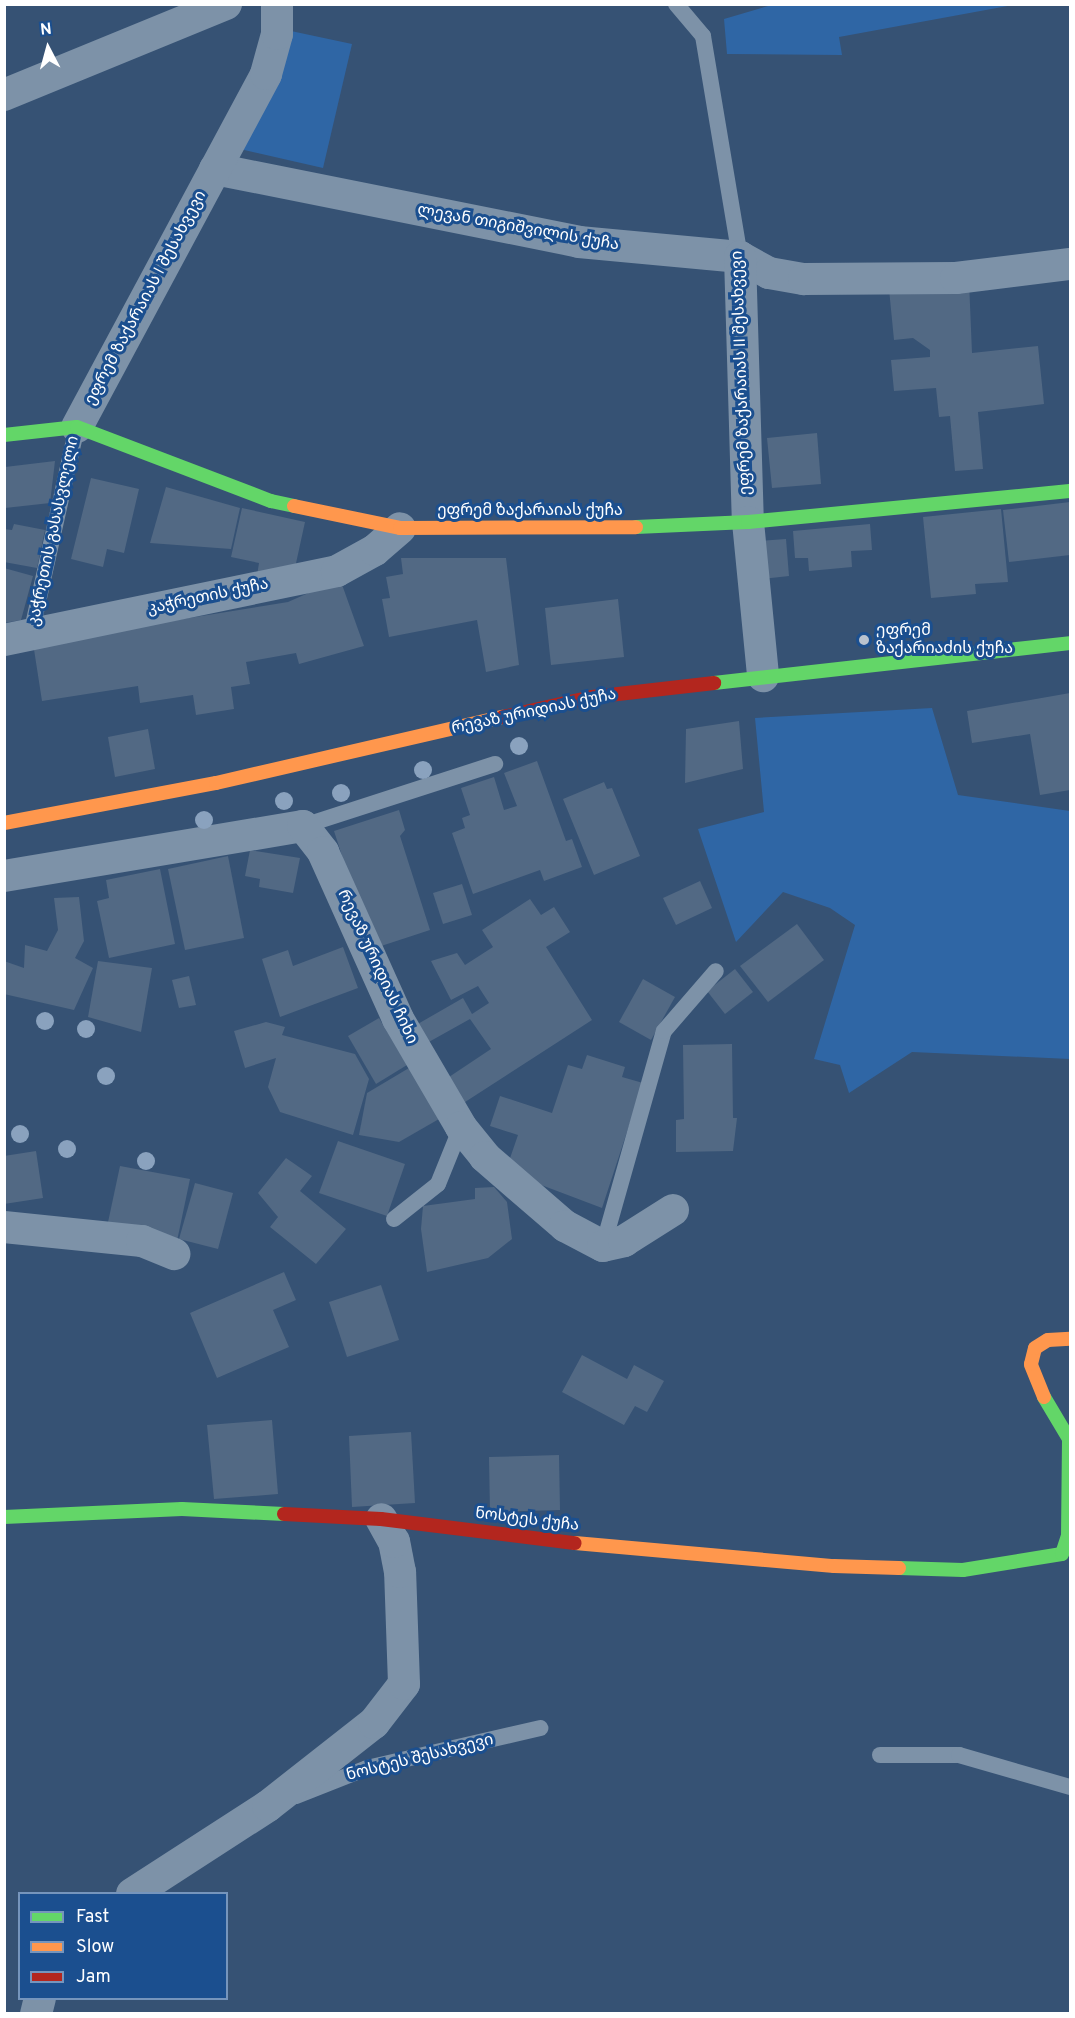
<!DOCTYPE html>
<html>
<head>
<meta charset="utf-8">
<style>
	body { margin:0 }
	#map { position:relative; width:1075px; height:2018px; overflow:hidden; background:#365274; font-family:Overpass,"Noto Sans Georgian",sans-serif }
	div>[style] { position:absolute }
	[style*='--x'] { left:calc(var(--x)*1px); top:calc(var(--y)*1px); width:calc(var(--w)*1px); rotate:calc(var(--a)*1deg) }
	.green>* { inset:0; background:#2f66a5 }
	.building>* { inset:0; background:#526984 }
	.lane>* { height:16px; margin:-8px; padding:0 8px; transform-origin:8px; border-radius:8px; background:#7d92a8 }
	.street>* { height:32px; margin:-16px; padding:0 16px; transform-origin:16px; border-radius:16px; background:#7d92a8 }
	.fast>* { height:14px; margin:-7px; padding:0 7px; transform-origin:7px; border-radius:7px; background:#63d668 }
	.slow>* { height:14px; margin:-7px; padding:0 7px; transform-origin:7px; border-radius:7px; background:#ff974d }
	.jam>* { height:14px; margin:-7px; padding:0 7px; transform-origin:7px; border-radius:7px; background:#b3261e }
	.trees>* { width:18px; height:18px; margin:-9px; border-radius:50%; background:#8aa2be }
	.dots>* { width:16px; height:16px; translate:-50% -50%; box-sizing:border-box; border:3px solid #1b4f8f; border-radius:50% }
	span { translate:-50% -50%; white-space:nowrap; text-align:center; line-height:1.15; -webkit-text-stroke:6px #1b4f8f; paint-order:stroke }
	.street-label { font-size:16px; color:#fff }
	.poi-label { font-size:16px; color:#fff }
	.left { translate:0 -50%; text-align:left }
	.frame { position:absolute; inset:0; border:6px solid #fff; pointer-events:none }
	.legend { position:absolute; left:18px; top:1892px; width:210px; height:108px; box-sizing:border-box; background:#1b4f8f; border:2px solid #7695bc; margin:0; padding:8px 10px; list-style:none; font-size:18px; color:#fff }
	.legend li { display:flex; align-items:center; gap:12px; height:30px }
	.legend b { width:30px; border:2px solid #7695bc }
	.north { position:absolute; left:18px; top:18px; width:60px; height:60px; -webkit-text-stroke:4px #1b4f8f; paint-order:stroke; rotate:354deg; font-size:16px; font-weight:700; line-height:24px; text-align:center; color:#fff }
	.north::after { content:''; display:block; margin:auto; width:21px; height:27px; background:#fff; clip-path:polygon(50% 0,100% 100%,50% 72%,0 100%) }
</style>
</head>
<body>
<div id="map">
	<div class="green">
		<i style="clip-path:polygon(775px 4px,1013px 4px,1013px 5px,839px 37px,842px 55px,727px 54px,724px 19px)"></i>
		<i style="clip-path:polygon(291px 31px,352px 44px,323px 168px,240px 149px)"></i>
		<i style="clip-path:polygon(932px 708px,958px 795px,1070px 811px,1070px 1059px,912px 1052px,849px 1093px,840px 1065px,814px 1059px,855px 925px,830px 908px,783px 892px,736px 942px,698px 829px,764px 812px,755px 718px)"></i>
	</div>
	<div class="building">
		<i style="clip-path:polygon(969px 281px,972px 353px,1038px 346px,1044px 404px,978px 412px,983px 469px,955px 471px,950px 416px,939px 417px,936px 388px,894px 391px,891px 360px,930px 357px,930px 350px,913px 338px,894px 340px,889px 289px)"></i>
		<i style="clip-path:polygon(817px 433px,821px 484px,772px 488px,767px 438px)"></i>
		<i style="clip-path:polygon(55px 461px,50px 503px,5px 508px,5px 467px)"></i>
		<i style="clip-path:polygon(91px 478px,139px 489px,124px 553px,107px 549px,103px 567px,71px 559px)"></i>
		<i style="clip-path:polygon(166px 487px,240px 508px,231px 549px,150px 543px)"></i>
		<i style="clip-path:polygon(1070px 502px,1070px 555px,1009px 562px,1003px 510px)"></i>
		<i style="clip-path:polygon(242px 508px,305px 522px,293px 577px,256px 582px,259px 563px,231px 557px)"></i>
		<i style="clip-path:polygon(1001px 509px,1008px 582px,975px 584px,976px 594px,931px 598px,923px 517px)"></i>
		<i style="clip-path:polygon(14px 524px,45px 530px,37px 568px,4px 562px,4px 529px,12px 530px)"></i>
		<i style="clip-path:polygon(870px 524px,872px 550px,851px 551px,852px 567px,809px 571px,808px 558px,795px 558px,793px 531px)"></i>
		<i style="clip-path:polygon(786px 539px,789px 576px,762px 579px,760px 541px)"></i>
		<i style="clip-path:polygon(401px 558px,506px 558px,519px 665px,486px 672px,477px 620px,389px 637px,382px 599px,390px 598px,386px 577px,403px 574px)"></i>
		<i style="clip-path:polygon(4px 568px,33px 576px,21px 620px,4px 623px)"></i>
		<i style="clip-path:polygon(340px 579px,364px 646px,299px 664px,296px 653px,246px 662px,250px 684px,231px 687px,234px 709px,196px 715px,193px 695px,140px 703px,138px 686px,42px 701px,33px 643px,288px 602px)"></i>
		<i style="clip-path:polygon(618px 599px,624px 657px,551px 665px,545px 608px)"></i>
		<i style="clip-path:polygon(1070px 693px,1070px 790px,1040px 795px,1030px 734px,972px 743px,967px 711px)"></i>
		<i style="clip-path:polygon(739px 721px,743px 769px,685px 783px,686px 729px)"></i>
		<i style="clip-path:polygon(148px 729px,155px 769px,115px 777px,108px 737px)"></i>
		<i style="clip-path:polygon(537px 761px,566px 841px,572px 839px,582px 867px,544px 881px,540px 870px,473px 894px,452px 833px,465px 828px,462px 818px,470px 815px,461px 788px,494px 777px,504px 810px,517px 806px,504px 773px)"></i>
		<i style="clip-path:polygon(604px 782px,607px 789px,612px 788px,640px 856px,594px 875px,563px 799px)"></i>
		<i style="clip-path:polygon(399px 810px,405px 830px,400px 836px,430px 930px,372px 949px,334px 831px)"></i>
		<i style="clip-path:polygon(250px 850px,300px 858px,293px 893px,259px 887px,260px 879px,245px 876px)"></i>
		<i style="clip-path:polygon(228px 856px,244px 938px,185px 950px,168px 869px)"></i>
		<i style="clip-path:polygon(160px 869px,175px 944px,109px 958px,97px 901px,109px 898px,106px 880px)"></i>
		<i style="clip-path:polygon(700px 881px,712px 908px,676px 925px,663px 898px)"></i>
		<i style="clip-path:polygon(462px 884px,472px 915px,443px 924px,433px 893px)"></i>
		<i style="clip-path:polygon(79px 897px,84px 941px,75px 958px,93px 968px,74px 1010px,4px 994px,4px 961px,24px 968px,25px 945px,47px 951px,58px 930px,54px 898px)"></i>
		<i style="clip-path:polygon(530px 899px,541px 915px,554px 907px,570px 932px,546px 947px,592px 1020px,462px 1104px,446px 1079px,491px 1049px,470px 1019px,427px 1043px,416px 1025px,463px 998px,472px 1014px,489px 1003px,478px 986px,451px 1000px,431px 961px,457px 953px,465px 965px,493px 947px,482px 930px)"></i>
		<i style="clip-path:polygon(797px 924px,824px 960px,768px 1002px,740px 966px)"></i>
		<i style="clip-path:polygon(343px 947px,358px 988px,280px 1017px,262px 959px,288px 950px,293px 966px)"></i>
		<i style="clip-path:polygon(98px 961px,152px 968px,141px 1032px,88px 1017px)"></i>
		<i style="clip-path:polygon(735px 969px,753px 992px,725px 1014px,707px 991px)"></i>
		<i style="clip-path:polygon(189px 976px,196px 1005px,179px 1008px,172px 980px)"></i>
		<i style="clip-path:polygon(643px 979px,675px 997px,651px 1040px,619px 1022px)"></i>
		<i style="clip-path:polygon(379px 1018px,407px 1065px,376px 1084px,348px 1036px)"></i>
		<i style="clip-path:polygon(266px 1022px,285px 1027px,282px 1035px,355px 1054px,369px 1079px,353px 1135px,280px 1112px,268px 1087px,276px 1058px,245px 1068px,234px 1031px)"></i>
		<i style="clip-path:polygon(732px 1044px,733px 1118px,737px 1118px,733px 1151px,676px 1152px,676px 1120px,684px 1119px,683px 1045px)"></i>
		<i style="clip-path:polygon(587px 1055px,625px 1067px,622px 1077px,643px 1083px,602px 1208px,528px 1180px,508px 1164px,518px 1135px,490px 1126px,500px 1096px,552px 1113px,568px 1065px,582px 1069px)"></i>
		<i style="clip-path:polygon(409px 1068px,439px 1119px,399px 1142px,359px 1135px,367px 1093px)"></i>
		<i style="clip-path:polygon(338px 1141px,405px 1164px,387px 1216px,319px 1193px)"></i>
		<i style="clip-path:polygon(36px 1151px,43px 1198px,4px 1204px,4px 1156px)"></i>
		<i style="clip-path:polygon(286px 1158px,312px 1176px,300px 1191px,346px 1229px,316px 1264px,270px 1227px,278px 1217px,258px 1193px)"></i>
		<i style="clip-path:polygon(120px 1166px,190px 1179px,177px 1241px,107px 1227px)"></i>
		<i style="clip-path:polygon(195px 1183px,233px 1193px,218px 1249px,179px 1239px)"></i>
		<i style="clip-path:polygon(494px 1187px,507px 1202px,512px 1239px,488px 1258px,427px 1272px,421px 1229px,423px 1206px,475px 1199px,475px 1188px)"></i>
		<i style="clip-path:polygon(284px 1272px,296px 1300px,273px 1310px,289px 1347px,217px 1378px,190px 1313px)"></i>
		<i style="clip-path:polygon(381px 1285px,399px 1340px,347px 1357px,329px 1302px)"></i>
		<i style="clip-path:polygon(582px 1355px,627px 1379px,634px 1365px,664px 1381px,647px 1412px,635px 1406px,624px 1425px,562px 1392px)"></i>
		<i style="clip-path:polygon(272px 1420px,278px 1494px,214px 1499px,207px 1425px)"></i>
		<i style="clip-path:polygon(411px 1432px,415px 1503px,352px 1507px,349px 1436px)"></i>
		<i style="clip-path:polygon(559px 1455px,560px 1510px,490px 1512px,489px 1457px)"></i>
	</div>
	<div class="lane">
		<i style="--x:676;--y:4;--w:42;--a:49.8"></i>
		<i style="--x:703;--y:36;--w:224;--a:80.5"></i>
		<i style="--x:31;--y:634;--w:212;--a:-77.5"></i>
		<i style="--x:303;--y:826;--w:202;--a:-17.9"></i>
		<i style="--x:394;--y:1219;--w:56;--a:-38.5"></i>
		<i style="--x:438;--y:1184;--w:61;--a:-68"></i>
		<i style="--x:603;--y:1246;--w:223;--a:-74.2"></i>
		<i style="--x:664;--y:1031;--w:79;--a:-49.1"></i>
		<i style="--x:880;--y:1755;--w:79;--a:0"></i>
		<i style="--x:959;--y:1755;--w:116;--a:16.1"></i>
		<i style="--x:296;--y:1796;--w:76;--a:-21.5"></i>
		<i style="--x:367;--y:1768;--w:178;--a:-13"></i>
	</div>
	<div class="street">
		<i style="--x:4;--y:95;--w:240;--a:-22.3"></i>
		<i style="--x:215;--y:169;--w:371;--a:11.3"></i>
		<i style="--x:579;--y:242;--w:162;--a:5.3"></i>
		<i style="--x:740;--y:257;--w:33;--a:29"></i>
		<i style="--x:769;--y:273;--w:36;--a:10"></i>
		<i style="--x:804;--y:279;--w:152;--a:-0.4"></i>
		<i style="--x:956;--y:278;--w:115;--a:-7"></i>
		<i style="--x:740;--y:257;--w:265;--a:88.3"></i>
		<i style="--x:748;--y:522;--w:155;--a:84.4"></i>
		<i style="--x:77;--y:427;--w:400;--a:-61.8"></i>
		<i style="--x:266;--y:74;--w:41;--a:-74.6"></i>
		<i style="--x:277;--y:34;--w:30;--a:-90"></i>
		<i style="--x:4;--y:640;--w:340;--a:-11.7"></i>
		<i style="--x:337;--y:571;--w:43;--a:-28.9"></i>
		<i style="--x:375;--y:550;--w:33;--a:-41"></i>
		<i style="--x:4;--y:876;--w:303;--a:-9.5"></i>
		<i style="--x:303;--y:826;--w:33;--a:52"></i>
		<i style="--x:323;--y:852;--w:183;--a:65.8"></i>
		<i style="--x:398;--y:1019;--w:125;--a:59.7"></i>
		<i style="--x:461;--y:1127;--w:38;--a:51"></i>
		<i style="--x:485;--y:1157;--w:106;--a:40.8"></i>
		<i style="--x:565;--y:1226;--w:43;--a:27.8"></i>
		<i style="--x:603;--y:1246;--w:22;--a:-13"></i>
		<i style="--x:624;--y:1241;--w:58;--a:-32.3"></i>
		<i style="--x:4;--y:1227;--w:139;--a:5.8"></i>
		<i style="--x:142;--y:1241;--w:35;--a:22"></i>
		<i style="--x:132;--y:1894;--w:162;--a:-32.9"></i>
		<i style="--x:268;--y:1806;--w:135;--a:-38.1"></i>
		<i style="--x:374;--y:1723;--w:49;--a:-52.4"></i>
		<i style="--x:404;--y:1684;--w:112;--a:-92"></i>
		<i style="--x:400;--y:1572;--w:31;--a:-101"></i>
		<i style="--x:394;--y:1542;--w:26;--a:-119"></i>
		<i style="--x:36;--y:2014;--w:16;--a:-76"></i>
	</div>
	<div class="fast">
		<i style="--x:4;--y:435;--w:73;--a:-6.3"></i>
		<i style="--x:77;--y:427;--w:208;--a:20.9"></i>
		<i style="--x:271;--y:501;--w:24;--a:12"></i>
		<i style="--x:636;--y:527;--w:112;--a:-2.6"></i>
		<i style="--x:748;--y:522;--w:323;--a:-5.5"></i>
		<i style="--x:714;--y:683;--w:358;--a:-6.4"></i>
		<i style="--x:4;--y:1517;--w:178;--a:-2.6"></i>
		<i style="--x:182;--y:1509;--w:102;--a:2.8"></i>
		<i style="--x:899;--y:1568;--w:64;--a:1.8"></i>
		<i style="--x:963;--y:1570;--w:100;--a:-9.2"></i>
		<i style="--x:1062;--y:1554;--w:19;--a:-72"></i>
		<i style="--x:1068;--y:1536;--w:97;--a:-89.4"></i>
		<i style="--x:1069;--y:1439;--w:49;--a:-120.8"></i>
	</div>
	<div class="slow">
		<i style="--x:294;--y:506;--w:108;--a:11.7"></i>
		<i style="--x:400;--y:528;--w:236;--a:-0.2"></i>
		<i style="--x:4;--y:823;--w:216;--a:-10.7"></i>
		<i style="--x:216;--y:783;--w:294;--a:-13"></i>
		<i style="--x:1044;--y:1397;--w:35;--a:-112"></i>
		<i style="--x:1031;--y:1364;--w:16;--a:-76"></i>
		<i style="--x:1035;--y:1348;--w:15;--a:-32"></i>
		<i style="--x:1048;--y:1340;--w:22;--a:-3"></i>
		<i style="--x:575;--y:1543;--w:260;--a:5.1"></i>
		<i style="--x:834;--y:1566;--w:65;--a:1.8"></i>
	</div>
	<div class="jam">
		<i style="--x:503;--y:717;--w:91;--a:-12.7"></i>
		<i style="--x:592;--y:697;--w:123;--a:-6.5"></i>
		<i style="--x:284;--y:1514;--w:97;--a:3"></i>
		<i style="--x:381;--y:1519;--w:195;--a:7.1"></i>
	</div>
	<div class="trees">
		<i style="left:519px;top:746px"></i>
		<i style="left:423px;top:770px"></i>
		<i style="left:341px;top:793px"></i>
		<i style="left:284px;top:801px"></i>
		<i style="left:204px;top:820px"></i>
		<i style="left:45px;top:1021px"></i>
		<i style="left:86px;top:1029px"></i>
		<i style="left:106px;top:1076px"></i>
		<i style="left:20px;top:1134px"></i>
		<i style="left:67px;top:1149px"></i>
		<i style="left:146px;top:1161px"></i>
	</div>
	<div class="dots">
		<i style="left:864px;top:640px;background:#b9c2ce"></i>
	</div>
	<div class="street-label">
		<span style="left:518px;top:228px;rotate:10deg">ლევან თიგიშვილის ქუჩა</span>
		<span style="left:146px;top:298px;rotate:-62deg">ეფრემ ზაქარაიას I შესახვევი</span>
		<span style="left:742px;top:373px;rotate:-92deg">ეფრემ ზაქარაიას II შესახვევი</span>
		<span style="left:530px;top:511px">ეფრემ ზაქარაიას ქუჩა</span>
		<span style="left:54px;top:531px;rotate:-78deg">კაჭრეთის გასასვლელი</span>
		<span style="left:208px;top:597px;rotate:-12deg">კაჭრეთის ქუჩა</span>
		<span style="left:534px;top:712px;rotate:-12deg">რევაზ ურიდიას ქუჩა</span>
		<span style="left:377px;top:967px;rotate:65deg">რევაზ ურიდიას ჩიხი</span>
		<span style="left:527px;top:1520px;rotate:7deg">ნოსტეს ქუჩა</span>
		<span style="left:420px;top:1758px;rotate:-14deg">ნოსტეს შესახვევი</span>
	</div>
	<div class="poi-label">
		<span class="left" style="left:876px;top:640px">ეფრემ<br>ზაქარიაძის ქუჩა</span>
	</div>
	<div class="frame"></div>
	<ul class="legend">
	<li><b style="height:8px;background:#63d668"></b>Fast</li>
	<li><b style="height:8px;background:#ff974d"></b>Slow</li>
	<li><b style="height:8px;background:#b3261e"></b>Jam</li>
	</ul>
	<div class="north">N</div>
</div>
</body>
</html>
